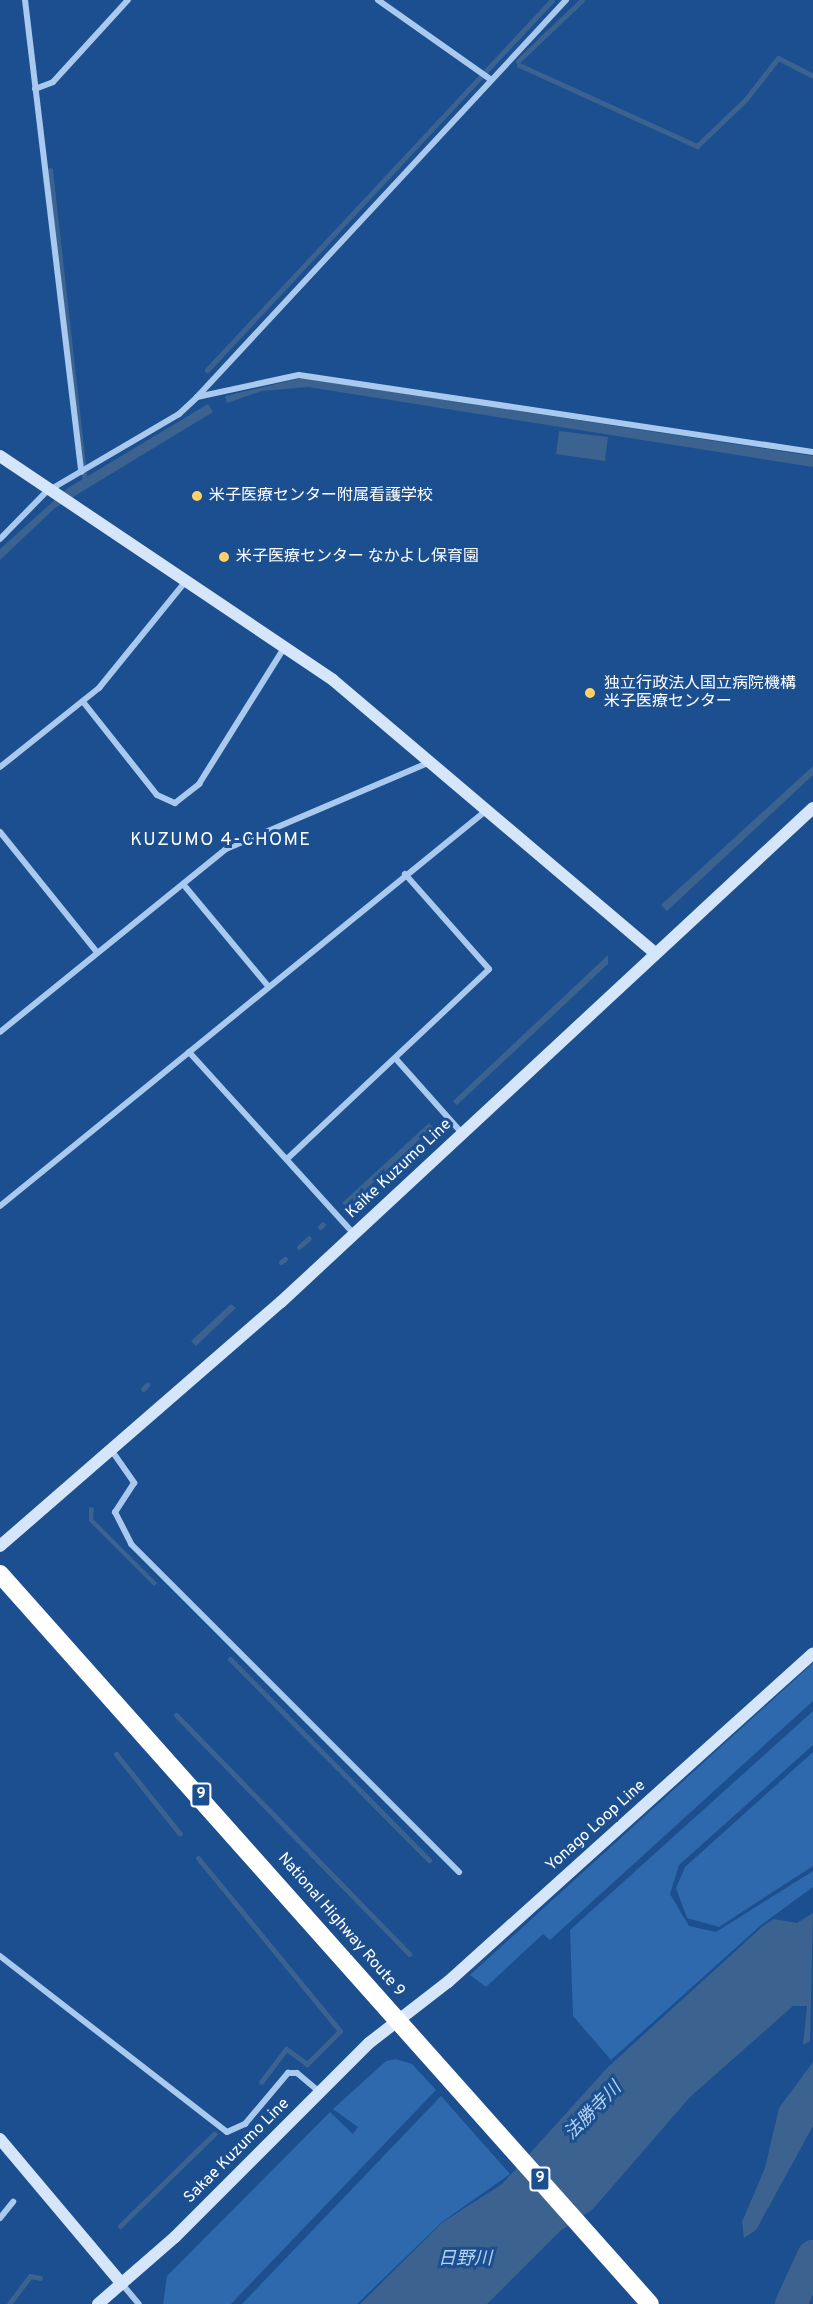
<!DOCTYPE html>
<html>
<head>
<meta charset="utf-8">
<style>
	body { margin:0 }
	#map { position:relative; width:813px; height:2304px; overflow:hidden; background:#1b4f8f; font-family:Overpass,"Noto Sans JP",sans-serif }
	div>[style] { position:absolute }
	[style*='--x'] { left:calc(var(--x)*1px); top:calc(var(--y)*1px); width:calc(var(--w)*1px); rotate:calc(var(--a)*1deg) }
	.green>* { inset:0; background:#2e69ad }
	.water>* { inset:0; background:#3c6290 }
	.stream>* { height:5px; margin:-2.5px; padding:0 2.5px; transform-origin:2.5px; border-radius:2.5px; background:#3c6290 }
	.river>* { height:32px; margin:-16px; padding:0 16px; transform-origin:16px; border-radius:16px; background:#3c6290 }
	.street>* { height:6px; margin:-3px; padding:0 3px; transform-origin:3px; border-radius:3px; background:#a9c9ee }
	.secondary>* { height:12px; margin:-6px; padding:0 6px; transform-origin:6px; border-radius:6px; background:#d6e6fa }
	.highway>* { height:18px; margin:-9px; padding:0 9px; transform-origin:9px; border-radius:9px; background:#fff }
	.dots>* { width:16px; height:16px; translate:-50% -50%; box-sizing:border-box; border:3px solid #1b4f8f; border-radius:50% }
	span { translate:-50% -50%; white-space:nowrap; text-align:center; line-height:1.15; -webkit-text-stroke:6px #1b4f8f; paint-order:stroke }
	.shield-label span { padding:2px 4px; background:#1b4f8f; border:2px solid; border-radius:4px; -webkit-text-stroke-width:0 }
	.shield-label { font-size:15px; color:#fff; font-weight:700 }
	.poi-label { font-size:16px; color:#fff }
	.left { translate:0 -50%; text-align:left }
	.street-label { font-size:16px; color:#fff }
	.neighbourhood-label { font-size:18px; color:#fff; letter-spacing:1.5px }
	.water-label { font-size:18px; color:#b5d3f5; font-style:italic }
</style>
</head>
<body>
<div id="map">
	<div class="green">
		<i style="clip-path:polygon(813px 1663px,813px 1701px,550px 1940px,543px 1934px,486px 1987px,470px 1975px)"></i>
		<i style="clip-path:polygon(813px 1711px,813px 1745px,679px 1865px,670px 1894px,689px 1926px,716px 1932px,813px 1871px,813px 1887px,761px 1925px,611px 2060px,573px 2016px,570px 1930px)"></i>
		<i style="clip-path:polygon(813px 1752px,813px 1866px,719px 1927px,687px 1918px,676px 1888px,685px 1867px)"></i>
		<i style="clip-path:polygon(396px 2059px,412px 2064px,436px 2090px,231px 2304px,163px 2304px,167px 2276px,330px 2112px,353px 2134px,358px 2127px,333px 2109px,386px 2061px)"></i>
		<i style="clip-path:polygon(441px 2096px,510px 2174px,442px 2222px,357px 2304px,242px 2304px)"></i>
	</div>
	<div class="water">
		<i style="clip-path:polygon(302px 378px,813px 456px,813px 467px,308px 387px,262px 391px,227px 403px,225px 396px)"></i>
		<i style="clip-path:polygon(208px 404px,213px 412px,55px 508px,0 560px,0 549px,68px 488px)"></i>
		<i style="clip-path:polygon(559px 431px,608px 437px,605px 461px,556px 454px)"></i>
		<i style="clip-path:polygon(813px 766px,813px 775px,667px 911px,661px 905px)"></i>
		<i style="clip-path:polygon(608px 955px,608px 964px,457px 1105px,453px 1101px)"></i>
		<i style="clip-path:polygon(429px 1123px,433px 1127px,347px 1207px,342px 1203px)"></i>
		<i style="clip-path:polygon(231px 1304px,236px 1308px,196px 1346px,191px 1341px)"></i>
		<i style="clip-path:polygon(89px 1507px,94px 1508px,93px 1519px,157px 1583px,154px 1586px,89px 1521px)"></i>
		<i style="clip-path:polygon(813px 1913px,810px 2041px,803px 2045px,807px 2006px,793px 2006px,690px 2097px,593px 2209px,560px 2231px,487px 2304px,360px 2304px,443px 2222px,502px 2184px,608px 2067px,763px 1926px,774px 1919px,797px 1923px)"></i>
		<i style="clip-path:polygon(813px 2062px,813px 2126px,756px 2230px,744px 2238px,742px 2222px,765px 2168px,779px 2108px)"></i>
	</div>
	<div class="stream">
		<i style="--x:518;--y:61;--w:88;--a:-43.6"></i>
		<i style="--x:519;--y:65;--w:196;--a:24.5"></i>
		<i style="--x:697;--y:146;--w:68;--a:-43.8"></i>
		<i style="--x:746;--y:99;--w:52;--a:-52"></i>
		<i style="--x:778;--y:58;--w:39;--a:27"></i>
		<i style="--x:50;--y:170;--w:315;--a:83.6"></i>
		<i style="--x:207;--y:370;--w:506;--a:-47"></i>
		<i style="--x:320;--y:1227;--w:4;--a:-45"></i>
		<i style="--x:299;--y:1247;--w:13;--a:-42"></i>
		<i style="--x:281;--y:1262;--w:5;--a:-37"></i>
		<i style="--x:143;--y:1389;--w:6;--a:-45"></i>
		<i style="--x:230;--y:1659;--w:283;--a:45.3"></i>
		<i style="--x:176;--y:1715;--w:334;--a:45.7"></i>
		<i style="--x:116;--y:1754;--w:102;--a:51.3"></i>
		<i style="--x:198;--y:1858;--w:224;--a:50.6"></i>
		<i style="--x:340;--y:2031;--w:47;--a:135"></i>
		<i style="--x:307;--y:2064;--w:26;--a:-144"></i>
		<i style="--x:286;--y:2049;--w:41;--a:127.1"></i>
		<i style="--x:120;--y:2226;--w:132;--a:-44.4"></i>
		<i style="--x:9;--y:2304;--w:35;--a:-53"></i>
		<i style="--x:30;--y:2276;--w:10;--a:11"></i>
	</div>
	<div class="river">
		<i style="--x:791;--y:2304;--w:53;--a:-65.4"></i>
	</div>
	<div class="street">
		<i style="--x:25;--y:0;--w:475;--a:83.2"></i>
		<i style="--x:378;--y:0;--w:137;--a:35.2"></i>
		<i style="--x:35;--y:89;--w:19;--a:-21"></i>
		<i style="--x:53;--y:82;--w:111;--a:-47.6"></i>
		<i style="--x:197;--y:397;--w:104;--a:-12.2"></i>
		<i style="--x:299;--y:375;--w:520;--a:8.52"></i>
		<i style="--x:0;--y:539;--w:66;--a:-45.6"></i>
		<i style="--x:46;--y:492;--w:154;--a:-30.4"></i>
		<i style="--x:179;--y:414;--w:25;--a:-43"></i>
		<i style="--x:197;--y:397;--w:542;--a:-47.09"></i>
		<i style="--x:84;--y:703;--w:117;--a:51.6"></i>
		<i style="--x:157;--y:795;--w:20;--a:24"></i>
		<i style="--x:175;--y:803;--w:31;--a:-38"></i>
		<i style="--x:199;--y:784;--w:160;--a:-58"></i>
		<i style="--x:0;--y:767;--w:127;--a:-38.6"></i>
		<i style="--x:99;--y:688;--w:136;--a:-50.9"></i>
		<i style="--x:0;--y:832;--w:154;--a:51.1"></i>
		<i style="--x:183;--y:884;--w:133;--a:50.2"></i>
		<i style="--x:0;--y:1032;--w:291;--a:-39"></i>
		<i style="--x:226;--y:849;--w:222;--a:-23.1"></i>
		<i style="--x:189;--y:1052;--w:246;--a:47.8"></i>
		<i style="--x:396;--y:1059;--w:99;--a:48.3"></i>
		<i style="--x:287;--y:1159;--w:277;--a:-43.2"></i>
		<i style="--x:489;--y:969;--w:127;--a:-131.5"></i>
		<i style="--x:0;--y:1206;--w:629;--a:-39.13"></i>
		<i style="--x:112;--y:1451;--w:39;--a:55"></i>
		<i style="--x:134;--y:1483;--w:35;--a:123"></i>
		<i style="--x:115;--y:1512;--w:36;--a:63"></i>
		<i style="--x:131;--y:1544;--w:464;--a:45"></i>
		<i style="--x:0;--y:1956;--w:287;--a:37.8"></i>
		<i style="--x:227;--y:2132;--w:20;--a:-24"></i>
		<i style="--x:245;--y:2124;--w:67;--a:-49.9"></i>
		<i style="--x:288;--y:2073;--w:9;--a:0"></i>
		<i style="--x:297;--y:2073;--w:30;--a:40"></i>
		<i style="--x:0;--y:2218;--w:21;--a:-51"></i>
		<i style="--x:122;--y:2284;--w:26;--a:50"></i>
	</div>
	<div class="secondary">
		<i style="--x:0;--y:456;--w:401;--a:33.9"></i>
		<i style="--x:333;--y:680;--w:422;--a:40.3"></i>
		<i style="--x:0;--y:1546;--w:372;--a:-41"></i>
		<i style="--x:281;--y:1302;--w:726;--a:-42.88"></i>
		<i style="--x:0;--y:2139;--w:189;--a:49.9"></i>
		<i style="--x:98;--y:2304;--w:102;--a:-41"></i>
		<i style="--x:175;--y:2237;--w:274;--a:-45"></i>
		<i style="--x:369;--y:2043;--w:100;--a:-37.7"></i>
		<i style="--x:448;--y:1982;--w:491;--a:-42"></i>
	</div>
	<div class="highway">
		<i style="--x:0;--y:1574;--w:977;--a:48.32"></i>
	</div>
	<div class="dots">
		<i style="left:197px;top:496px;background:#ffd166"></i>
		<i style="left:224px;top:557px;background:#ffd166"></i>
		<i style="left:590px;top:693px;background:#ffd166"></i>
	</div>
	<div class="shield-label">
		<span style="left:201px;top:1795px">9</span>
		<span style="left:540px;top:2179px">9</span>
	</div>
	<div class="poi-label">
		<span class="left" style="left:209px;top:496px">米子医療センター附属看護学校</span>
		<span class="left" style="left:236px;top:557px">米子医療センター なかよし保育園</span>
		<span class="left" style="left:604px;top:693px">独立行政法人国立病院機構<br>米子医療センター</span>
	</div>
	<div class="street-label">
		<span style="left:399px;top:1169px;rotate:-43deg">Kaike Kuzumo Line</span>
		<span style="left:596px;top:1826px;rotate:-42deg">Yonago Loop Line</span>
		<span style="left:341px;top:1925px;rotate:49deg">National Highway Route 9</span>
		<span style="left:237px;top:2151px;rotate:-45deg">Sakae Kuzumo Line</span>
	</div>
	<div class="neighbourhood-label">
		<span style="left:221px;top:841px">KUZUMO 4-CHOME</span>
	</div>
	<div class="water-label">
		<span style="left:594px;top:2112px;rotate:-46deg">法勝寺川</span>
		<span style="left:465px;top:2260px">日野川</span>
	</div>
</div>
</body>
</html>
